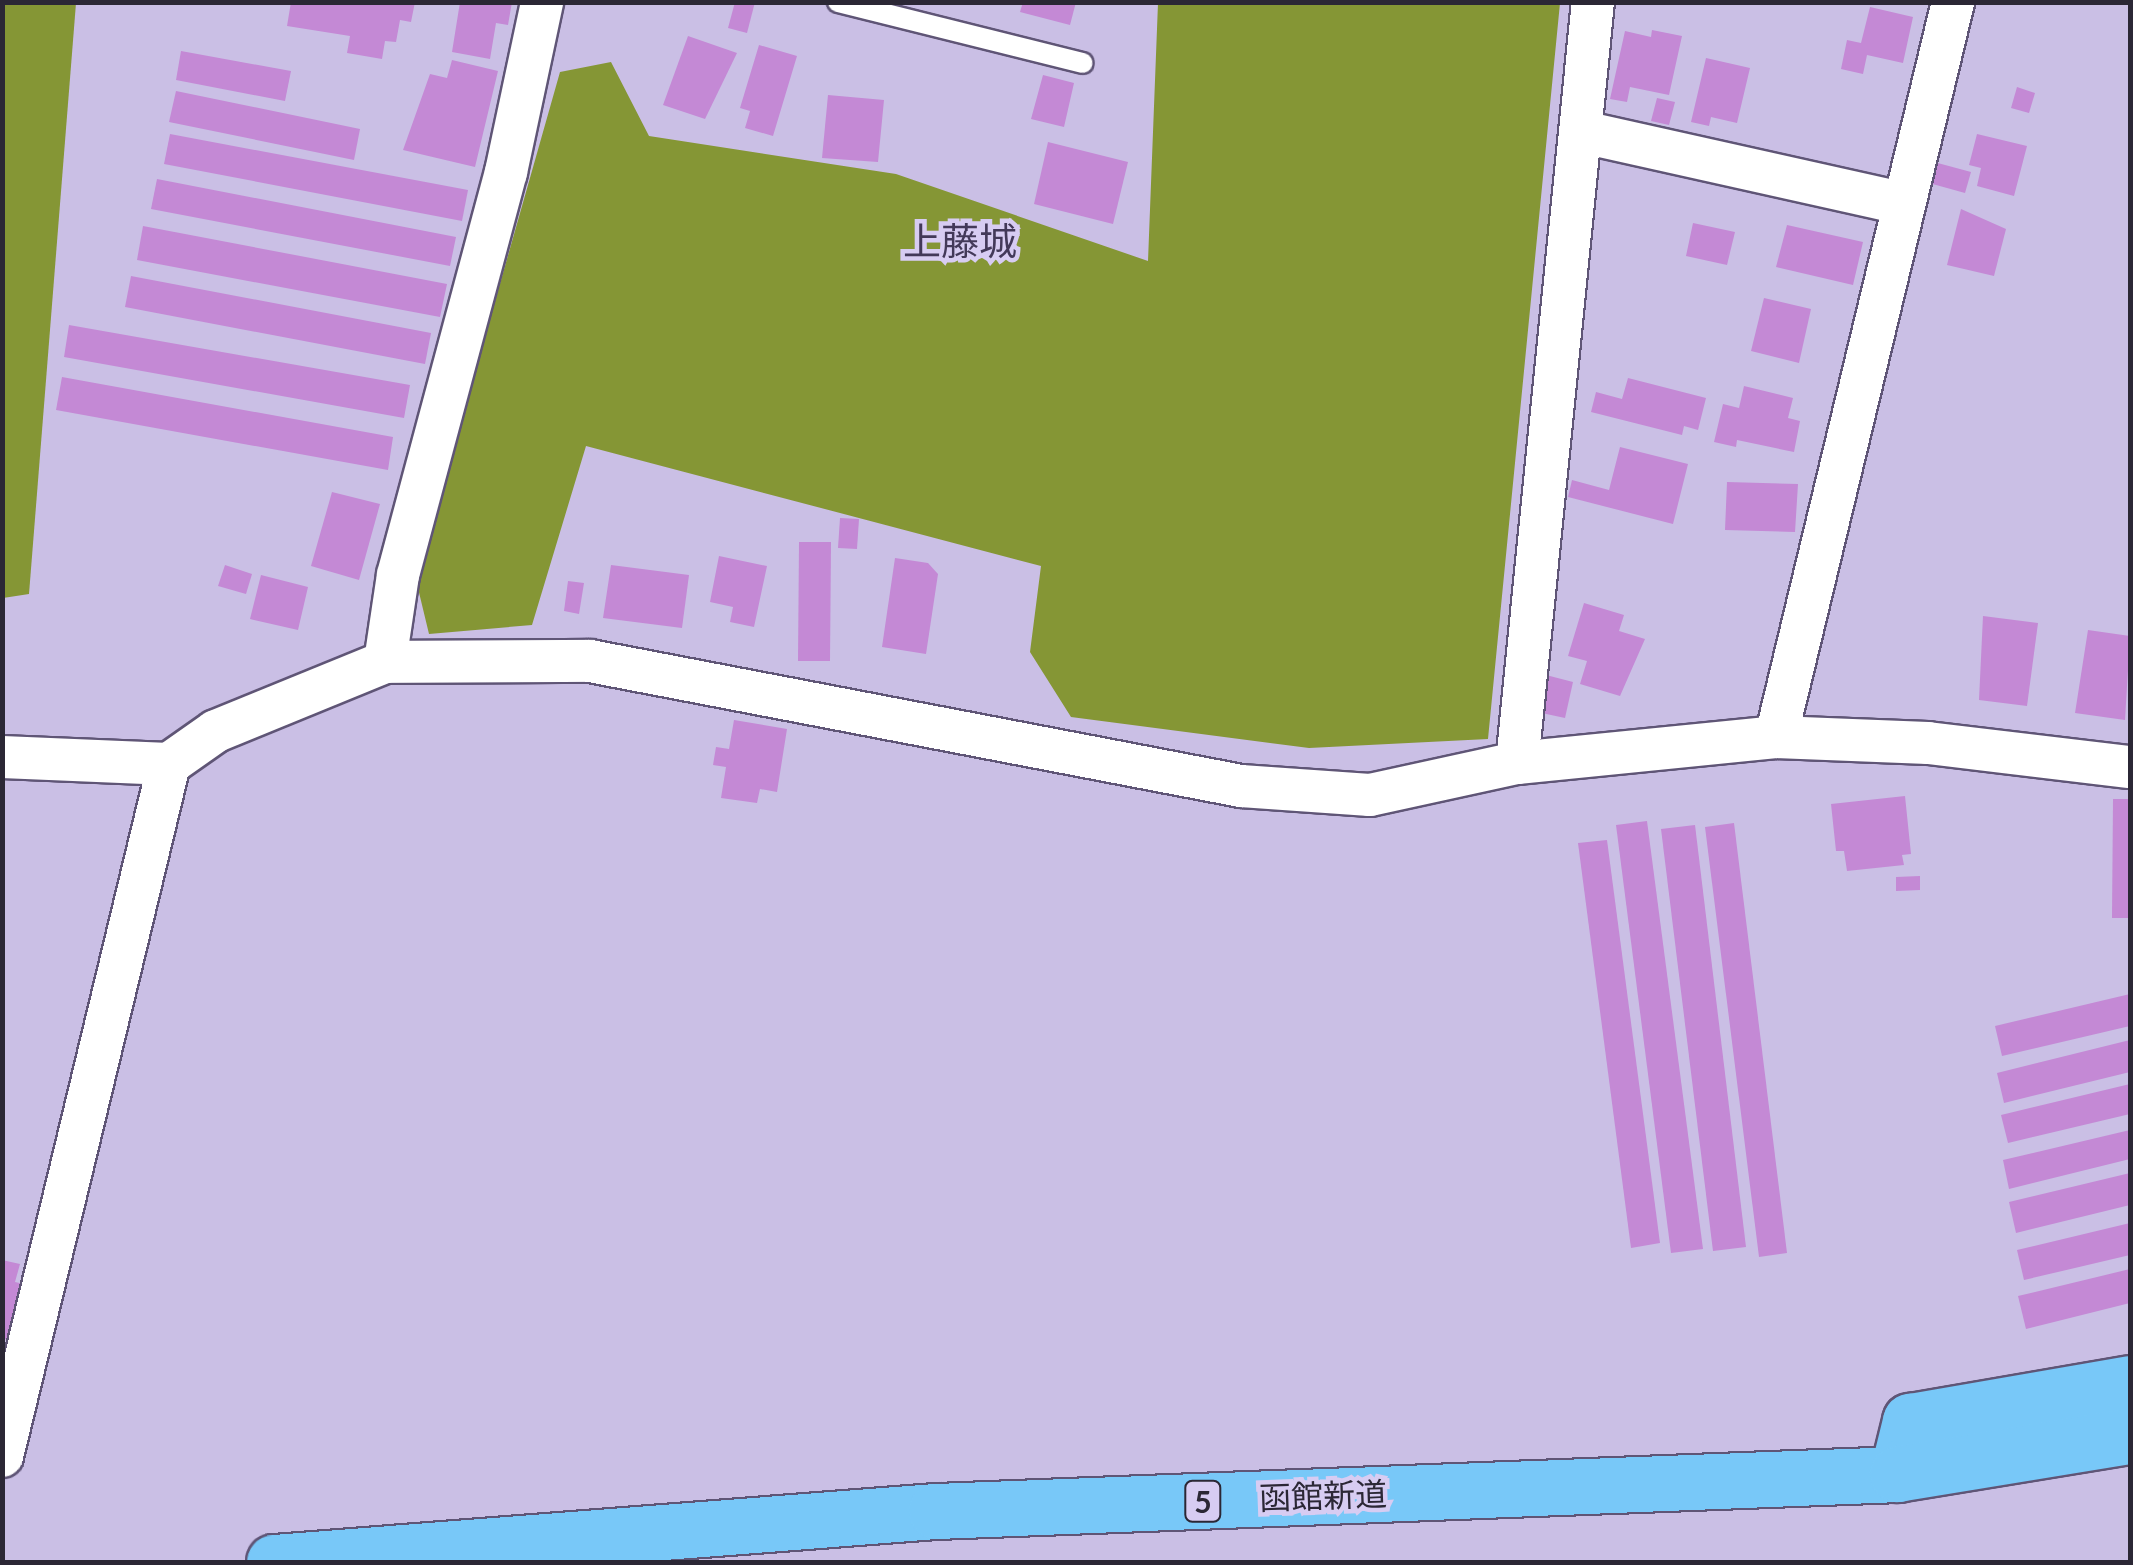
<!DOCTYPE html>
<html>
<head>
<meta charset="utf-8">
<style>
	body { margin:0 }
	#map { position:relative; width:2133px; height:1565px; overflow:hidden; background:#cabfe5; font-family:Lato,"Noto Sans JP",sans-serif }
	div>[style] { position:absolute }
	[style*='--x'] { left:calc(var(--x)*1px); top:calc(var(--y)*1px); width:calc(var(--w)*1px); rotate:calc(var(--a)*1deg) }
	.forest>* { inset:0; background:#859635 }
	.building>* { inset:0; background:#c489d5 }
	.roads { filter:drop-shadow(2px 0 #5f5576) drop-shadow(-2px 0 #5f5576) drop-shadow(0 2px #5f5576) drop-shadow(0 -2px #5f5576) }
	.service>* { height:20px; margin:-10px; padding:0 10px; transform-origin:10px; border-radius:10px; background:#fff }
	.minor>* { height:42px; margin:-21px; padding:0 21px; transform-origin:21px; border-radius:21px; background:#fff }
	.trunk>* { height:55px; margin:-27.5px; padding:0 27.5px; transform-origin:27.5px; border-radius:27.5px; background:#78c8f8 }
	span { translate:-50% -50%; white-space:nowrap; text-align:center; line-height:1.15; -webkit-text-stroke:9px #d7ccf2; paint-order:stroke }
	.shield-label span { padding:2px 8px; background:#d7ccf2; border:2px solid; border-radius:8px; -webkit-text-stroke-width:0 }
	.shield-label { font-size:30px; color:#2b2735; font-weight:700 }
	.street-label { font-size:32px; color:#2b2735 }
	.quarter-label { font-size:38px; color:#433959 }
	.frame { position:absolute; inset:0; border:5px solid #2b2735; pointer-events:none }
</style>
</head>
<body>
<div id="map">
	<div class="forest">
		<i style="clip-path:polygon(2px 3px,76px 3px,29px 594px,3px 598px)"></i>
		<i style="clip-path:polygon(1158px 3px,1560px 3px,1488px 739px,1309px 748px,1071px 717px,1030px 652px,1041px 566px,586px 446px,532px 625px,429px 634px,416px 580px,560px 72px,611px 62px,649px 136px,896px 174px,1148px 261px)"></i>
	</div>
	<div class="building">
		<i style="clip-path:polygon(291px 2px,415px 2px,411px 22px,400px 20px,396px 42px,385px 41px,382px 59px,347px 53px,350px 36px,287px 26px)"></i>
		<i style="clip-path:polygon(460px 2px,512px 2px,508px 25px,496px 23px,490px 59px,452px 52px)"></i>
		<i style="clip-path:polygon(735px 2px,755px 2px,747px 33px,728px 28px)"></i>
		<i style="clip-path:polygon(1023px 2px,1076px 2px,1070px 25px,1020px 12px)"></i>
		<i style="clip-path:polygon(1870px 7px,1913px 17px,1903px 63px,1867px 55px,1863px 74px,1841px 69px,1847px 40px,1861px 43px)"></i>
		<i style="clip-path:polygon(1652px 30px,1682px 36px,1669px 95px,1630px 87px,1627px 102px,1610px 99px,1625px 31px,1651px 37px)"></i>
		<i style="clip-path:polygon(688px 36px,737px 53px,705px 119px,663px 105px)"></i>
		<i style="clip-path:polygon(759px 45px,797px 56px,773px 136px,745px 128px,750px 111px,740px 108px)"></i>
		<i style="clip-path:polygon(181px 51px,291px 71px,285px 101px,176px 80px)"></i>
		<i style="clip-path:polygon(1706px 58px,1750px 68px,1737px 123px,1711px 117px,1709px 126px,1691px 122px)"></i>
		<i style="clip-path:polygon(452px 60px,498px 71px,475px 167px,403px 150px,430px 74px,447px 78px)"></i>
		<i style="clip-path:polygon(1043px 75px,1074px 83px,1064px 127px,1031px 119px)"></i>
		<i style="clip-path:polygon(2017px 87px,2035px 93px,2029px 113px,2011px 108px)"></i>
		<i style="clip-path:polygon(176px 91px,360px 129px,354px 160px,169px 122px)"></i>
		<i style="clip-path:polygon(828px 95px,884px 100px,878px 162px,822px 158px)"></i>
		<i style="clip-path:polygon(1657px 98px,1675px 102px,1669px 125px,1651px 121px)"></i>
		<i style="clip-path:polygon(170px 134px,468px 190px,462px 221px,164px 164px)"></i>
		<i style="clip-path:polygon(1977px 134px,2027px 146px,2014px 196px,1977px 186px,1981px 168px,1969px 165px)"></i>
		<i style="clip-path:polygon(1048px 142px,1128px 162px,1113px 224px,1034px 204px)"></i>
		<i style="clip-path:polygon(1934px 162px,1971px 172px,1965px 193px,1929px 183px)"></i>
		<i style="clip-path:polygon(157px 179px,456px 237px,450px 266px,151px 209px)"></i>
		<i style="clip-path:polygon(1961px 209px,2006px 229px,1994px 276px,1947px 265px)"></i>
		<i style="clip-path:polygon(1693px 223px,1735px 232px,1727px 265px,1686px 256px)"></i>
		<i style="clip-path:polygon(1787px 225px,1863px 242px,1853px 285px,1776px 267px)"></i>
		<i style="clip-path:polygon(143px 226px,447px 284px,440px 317px,137px 260px)"></i>
		<i style="clip-path:polygon(131px 276px,431px 333px,425px 364px,125px 307px)"></i>
		<i style="clip-path:polygon(1764px 298px,1811px 309px,1799px 363px,1751px 351px)"></i>
		<i style="clip-path:polygon(69px 325px,410px 385px,404px 418px,64px 357px)"></i>
		<i style="clip-path:polygon(62px 377px,393px 437px,388px 470px,56px 410px)"></i>
		<i style="clip-path:polygon(1628px 378px,1706px 398px,1698px 430px,1684px 426px,1682px 435px,1591px 412px,1596px 392px,1622px 399px)"></i>
		<i style="clip-path:polygon(1744px 386px,1793px 398px,1788px 418px,1800px 421px,1794px 452px,1737px 440px,1736px 447px,1714px 442px,1723px 404px,1739px 408px)"></i>
		<i style="clip-path:polygon(1620px 447px,1688px 464px,1673px 524px,1568px 497px,1572px 480px,1609px 490px)"></i>
		<i style="clip-path:polygon(1727px 482px,1798px 484px,1795px 532px,1725px 530px)"></i>
		<i style="clip-path:polygon(332px 492px,380px 504px,359px 580px,311px 566px)"></i>
		<i style="clip-path:polygon(840px 518px,859px 519px,857px 549px,838px 548px)"></i>
		<i style="clip-path:polygon(799px 542px,831px 542px,830px 661px,798px 661px)"></i>
		<i style="clip-path:polygon(719px 556px,767px 566px,754px 627px,730px 622px,733px 607px,710px 602px)"></i>
		<i style="clip-path:polygon(895px 558px,928px 563px,938px 574px,926px 654px,882px 647px)"></i>
		<i style="clip-path:polygon(225px 565px,252px 574px,246px 594px,218px 586px)"></i>
		<i style="clip-path:polygon(611px 565px,689px 575px,682px 628px,603px 618px)"></i>
		<i style="clip-path:polygon(261px 575px,308px 587px,298px 630px,250px 619px)"></i>
		<i style="clip-path:polygon(568px 581px,584px 583px,579px 614px,564px 611px)"></i>
		<i style="clip-path:polygon(1584px 603px,1624px 615px,1619px 631px,1645px 639px,1620px 696px,1580px 684px,1587px 661px,1568px 656px)"></i>
		<i style="clip-path:polygon(1983px 616px,2038px 623px,2027px 706px,1979px 700px)"></i>
		<i style="clip-path:polygon(2088px 630px,2130px 636px,2125px 720px,2075px 713px)"></i>
		<i style="clip-path:polygon(1546px 675px,1573px 682px,1565px 718px,1537px 712px)"></i>
		<i style="clip-path:polygon(734px 720px,787px 729px,777px 792px,760px 789px,757px 803px,721px 798px,726px 767px,713px 765px,716px 747px,729px 749px)"></i>
		<i style="clip-path:polygon(1905px 796px,1911px 854px,1902px 855px,1904px 865px,1847px 871px,1844px 851px,1836px 851px,1831px 804px)"></i>
		<i style="clip-path:polygon(2113px 799px,2130px 799px,2130px 918px,2112px 918px)"></i>
		<i style="clip-path:polygon(1647px 821px,1703px 1249px,1671px 1253px,1616px 825px)"></i>
		<i style="clip-path:polygon(1734px 823px,1787px 1253px,1759px 1257px,1705px 827px)"></i>
		<i style="clip-path:polygon(1695px 825px,1746px 1247px,1713px 1251px,1661px 829px)"></i>
		<i style="clip-path:polygon(1607px 840px,1660px 1243px,1631px 1248px,1578px 843px)"></i>
		<i style="clip-path:polygon(1920px 876px,1920px 890px,1896px 891px,1896px 877px)"></i>
		<i style="clip-path:polygon(2130px 994px,2130px 1026px,2002px 1056px,1995px 1026px)"></i>
		<i style="clip-path:polygon(2130px 1040px,2130px 1072px,2004px 1103px,1997px 1073px)"></i>
		<i style="clip-path:polygon(2130px 1084px,2130px 1114px,2008px 1143px,2001px 1115px)"></i>
		<i style="clip-path:polygon(2130px 1130px,2130px 1159px,2009px 1189px,2003px 1160px)"></i>
		<i style="clip-path:polygon(2130px 1173px,2130px 1205px,2016px 1233px,2009px 1202px)"></i>
		<i style="clip-path:polygon(2130px 1223px,2130px 1255px,2024px 1280px,2017px 1250px)"></i>
		<i style="clip-path:polygon(2px 1260px,20px 1264px,15px 1282px,24px 1284px,12px 1336px,2px 1341px)"></i>
		<i style="clip-path:polygon(2130px 1269px,2130px 1303px,2026px 1329px,2018px 1296px)"></i>
	</div>
	<div class="roads">
		<div class="service">
			<i style="--x:838;--y:2;--w:252;--a:14"></i>
		</div>
		<div class="minor">
			<i style="--x:1583;--y:132;--w:329;--a:12.6"></i>
			<i style="--x:385;--y:662;--w:88;--a:-81.5"></i>
			<i style="--x:398;--y:575;--w:417;--a:-75"></i>
			<i style="--x:506;--y:172;--w:174;--a:-78"></i>
			<i style="--x:1776;--y:737;--w:756;--a:-76.46"></i>
			<i style="--x:2;--y:757;--w:167;--a:2.4"></i>
			<i style="--x:169;--y:764;--w:57;--a:-35.1"></i>
			<i style="--x:216;--y:731;--w:183;--a:-22.2"></i>
			<i style="--x:385;--y:662;--w:205;--a:-0.3"></i>
			<i style="--x:590;--y:661;--w:663;--a:10.87"></i>
			<i style="--x:1241;--y:786;--w:129;--a:4"></i>
			<i style="--x:1370;--y:795;--w:150;--a:-12.3"></i>
			<i style="--x:1517;--y:763;--w:260;--a:-5.7"></i>
			<i style="--x:1776;--y:737;--w:152;--a:2.3"></i>
			<i style="--x:1928;--y:743;--w:203;--a:6.8"></i>
			<i style="--x:1517;--y:763;--w:765;--a:-84.3"></i>
			<i style="--x:2;--y:1456;--w:712;--a:-76.43"></i>
		</div>
		<div class="trunk">
			<i style="--x:1897;--y:1474;--w:55;--a:-76.2"></i>
			<i style="--x:1910;--y:1421;--w:223;--a:-9.8"></i>
			<i style="--x:274;--y:1562;--w:664;--a:-4.41"></i>
			<i style="--x:936;--y:1511;--w:962;--a:-2.2"></i>
			<i style="--x:1897;--y:1474;--w:236;--a:-9.3"></i>
		</div>
	</div>
	<div class="shield-label">
		<span style="left:1203px;top:1501px">5</span>
	</div>
	<div class="street-label">
		<span style="left:1323px;top:1496px;rotate:-2deg">函館新道</span>
	</div>
	<div class="quarter-label">
		<span style="left:960px;top:241px">上藤城</span>
	</div>
	<div class="frame"></div>
</div>
</body>
</html>
